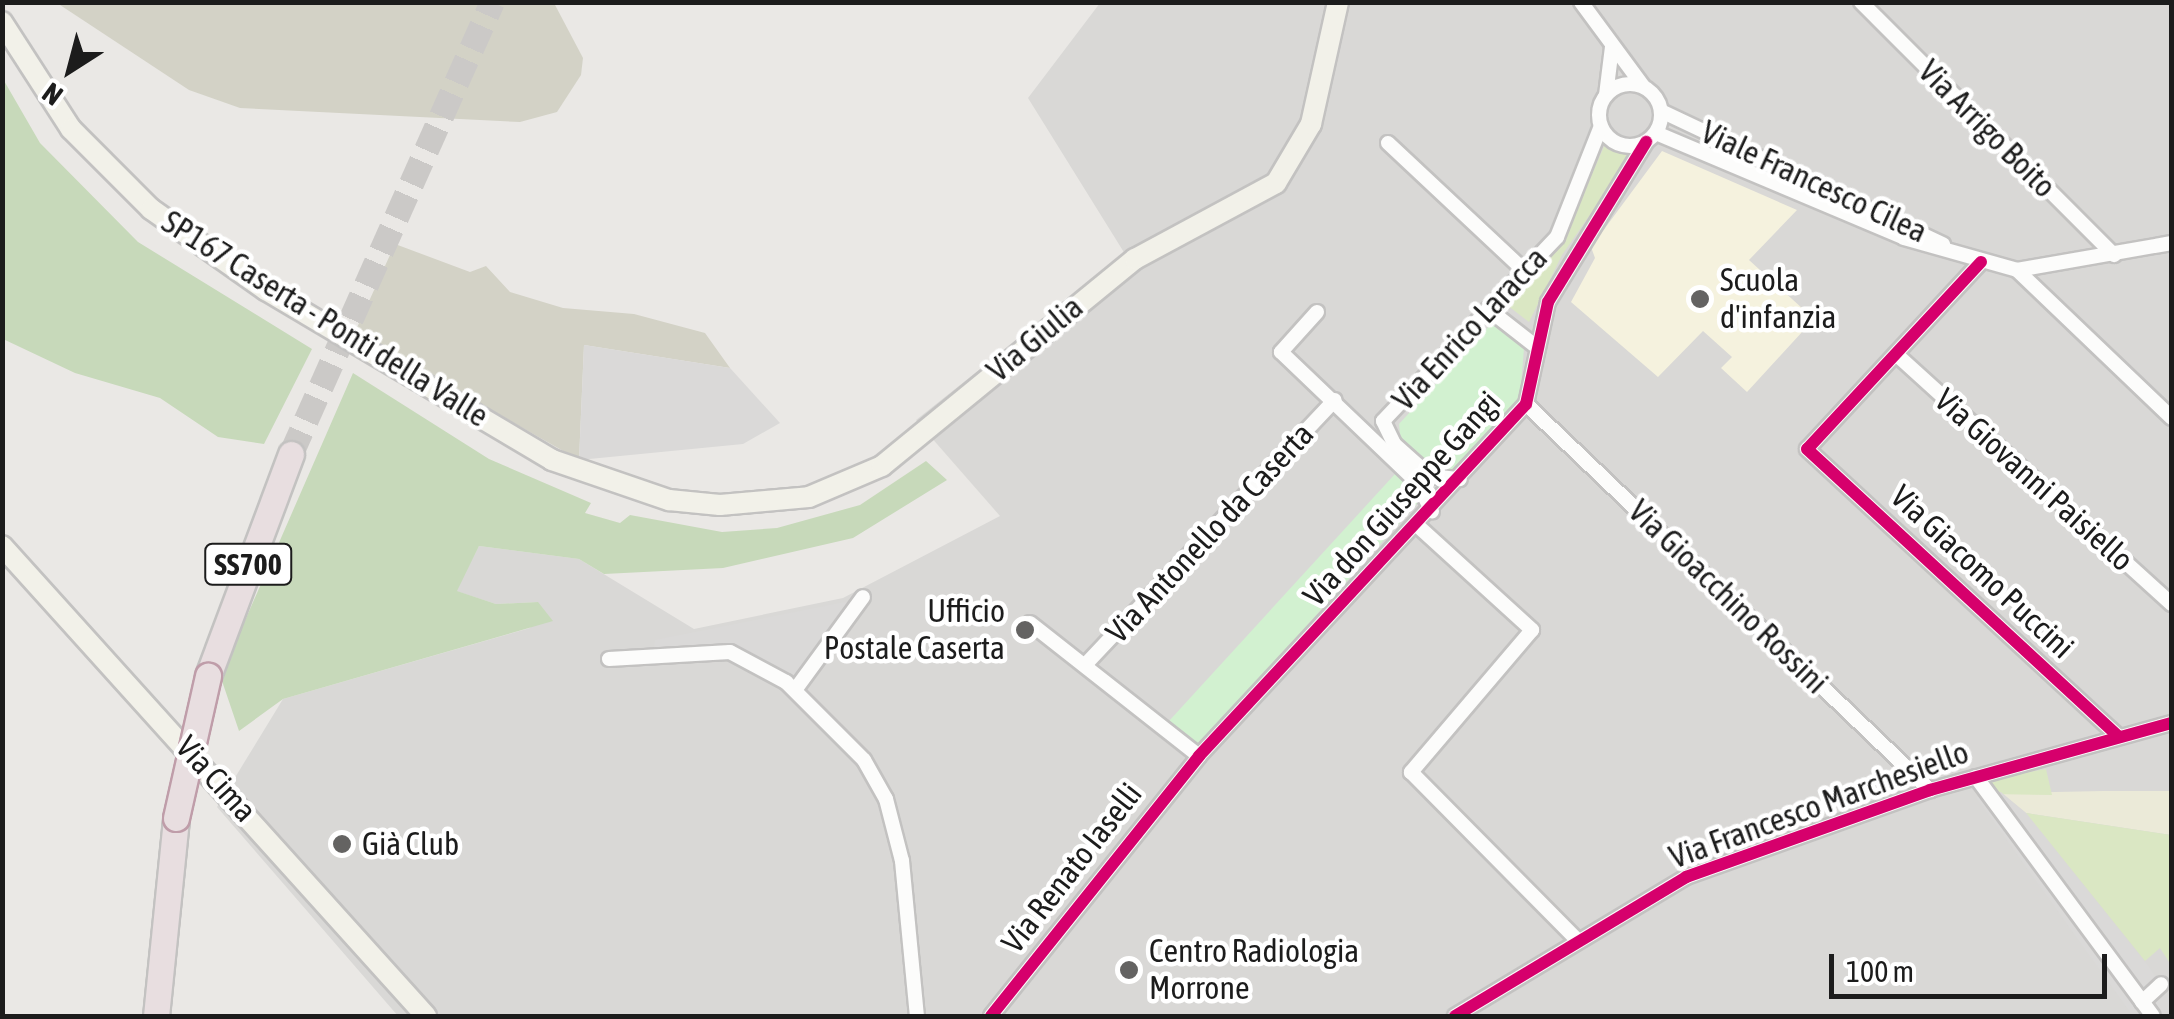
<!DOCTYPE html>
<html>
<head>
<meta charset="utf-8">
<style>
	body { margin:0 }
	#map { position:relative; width:2174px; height:1019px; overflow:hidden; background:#eae8e5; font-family:"Asap Condensed",sans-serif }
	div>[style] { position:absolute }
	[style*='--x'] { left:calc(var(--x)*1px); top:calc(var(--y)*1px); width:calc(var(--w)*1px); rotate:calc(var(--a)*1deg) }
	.residential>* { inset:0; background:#d9d8d6 }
	.education>* { inset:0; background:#f5f2de }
	.construction>* { inset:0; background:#d3d2c6 }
	.farmland>* { inset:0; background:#ebead8 }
	.grass>* { inset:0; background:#dae7c3 }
	.forest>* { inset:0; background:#c7d9ba }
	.park>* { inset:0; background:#d2f1d0 }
	.parking>* { inset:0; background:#dad9d8 }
	.highway-tunnel>* { height:25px; margin-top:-12.5px; transform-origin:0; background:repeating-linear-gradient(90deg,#cbc9c7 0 25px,transparent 0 37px) }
	.roads { filter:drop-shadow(2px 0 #c3c2c1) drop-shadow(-2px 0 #c3c2c1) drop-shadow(0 2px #c3c2c1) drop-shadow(0 -2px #c3c2c1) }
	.street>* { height:14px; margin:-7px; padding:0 7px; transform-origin:7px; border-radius:7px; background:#fcfcfb }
	.street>.ring { margin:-7px; padding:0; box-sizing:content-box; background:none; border:14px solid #fcfcfb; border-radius:50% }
	.secondary>* { height:20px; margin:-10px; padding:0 10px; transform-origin:10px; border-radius:10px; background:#f2f1e9 }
	.highway>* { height:25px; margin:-12.5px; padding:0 12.5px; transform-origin:12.5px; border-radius:12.5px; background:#e8dee0 }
	.bridges { filter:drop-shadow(2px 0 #bf9da9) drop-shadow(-2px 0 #bf9da9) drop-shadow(0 2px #bf9da9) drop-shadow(0 -2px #bf9da9) }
	.highway-bridge>* { height:25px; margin:-12.5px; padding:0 12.5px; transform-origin:12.5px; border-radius:12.5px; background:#e8dee0 }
	.cycleway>* { height:12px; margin:-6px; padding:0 6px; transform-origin:6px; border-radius:6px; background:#d6006c }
	.dots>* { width:28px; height:28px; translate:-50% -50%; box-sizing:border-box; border:5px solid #fff; border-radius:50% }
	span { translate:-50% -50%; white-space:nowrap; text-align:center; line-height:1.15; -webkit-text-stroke:9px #fff; paint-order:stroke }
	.shield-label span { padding:2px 8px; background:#fff; border:2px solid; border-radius:8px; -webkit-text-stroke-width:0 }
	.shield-label { font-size:30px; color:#1c1c1c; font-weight:700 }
	.street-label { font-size:32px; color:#1c1c1c }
	.poi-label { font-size:32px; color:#1c1c1c }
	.left { translate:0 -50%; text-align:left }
	.right { translate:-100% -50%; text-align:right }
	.frame { position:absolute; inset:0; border:5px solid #1c1c1c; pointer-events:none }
	.north { position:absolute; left:20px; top:20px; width:100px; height:100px; -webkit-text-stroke:8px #fff; paint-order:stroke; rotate:216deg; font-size:28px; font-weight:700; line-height:40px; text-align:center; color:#1c1c1c }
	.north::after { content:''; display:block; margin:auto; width:35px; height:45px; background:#1c1c1c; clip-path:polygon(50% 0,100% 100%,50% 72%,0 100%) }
	.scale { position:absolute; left:1829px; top:954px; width:278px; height:45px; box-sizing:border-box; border:5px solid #1c1c1c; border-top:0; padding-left:12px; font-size:30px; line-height:35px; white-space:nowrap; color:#1c1c1c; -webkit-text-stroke:8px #fff; paint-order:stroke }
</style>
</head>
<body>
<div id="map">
	<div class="residential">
		<i style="clip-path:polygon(1100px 3px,2171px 3px,2171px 1016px,398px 1016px,217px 807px,283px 699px,530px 628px,538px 602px,496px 604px,456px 591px,479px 546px,579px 559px,694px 629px,843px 598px,1000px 516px,916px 420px,1125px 254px,1028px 98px)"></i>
	</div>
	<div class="education">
		<i style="clip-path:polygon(1662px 151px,1797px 210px,1749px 260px,1814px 319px,1747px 392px,1721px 368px,1732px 357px,1703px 331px,1658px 377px,1571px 302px,1595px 258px,1591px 247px)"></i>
	</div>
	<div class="construction">
		<i style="clip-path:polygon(57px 3px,554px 3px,583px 58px,581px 75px,557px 112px,520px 122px,240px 108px,189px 90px)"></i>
		<i style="clip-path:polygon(395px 244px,470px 272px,486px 266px,510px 292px,563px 308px,634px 314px,705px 333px,730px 368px,584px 345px,579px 460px,355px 332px)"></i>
	</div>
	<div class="farmland">
		<i style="clip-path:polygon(2103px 791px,2171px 791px,2171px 835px,2026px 813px,2001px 793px)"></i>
	</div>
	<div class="grass">
		<i style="clip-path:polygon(1606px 142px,1632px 154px,1562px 255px,1529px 322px,1507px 305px,1563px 240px)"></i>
		<i style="clip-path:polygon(2046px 769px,2052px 795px,1992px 794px,1984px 780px)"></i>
		<i style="clip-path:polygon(2026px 813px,2171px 835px,2171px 965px,2160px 948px,2145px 961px)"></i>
	</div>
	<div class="forest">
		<i style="clip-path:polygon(3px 79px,40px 143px,138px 242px,312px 349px,264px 444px,218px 437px,160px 398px,75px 373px,3px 339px)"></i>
		<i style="clip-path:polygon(353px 373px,489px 459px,591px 503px,585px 513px,620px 523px,630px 515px,722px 532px,777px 528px,860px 505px,926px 461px,947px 480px,853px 538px,723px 568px,604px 574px,579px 559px,479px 546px,457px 591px,496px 604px,538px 602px,553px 621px,283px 699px,239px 731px,222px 681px,233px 648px)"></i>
	</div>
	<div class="park">
		<i style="clip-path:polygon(1492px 323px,1524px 348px,1520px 399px,1453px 474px,1432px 469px,1401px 442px,1399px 424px)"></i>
		<i style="clip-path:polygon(1395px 474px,1422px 498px,1199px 745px,1169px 721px)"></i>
	</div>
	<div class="parking">
		<i style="clip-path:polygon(584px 345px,730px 368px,780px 423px,743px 444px,579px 460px)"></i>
		<i style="clip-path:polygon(845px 602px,859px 614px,804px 689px,731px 647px,654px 647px,655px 640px)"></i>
		<i style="clip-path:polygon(2001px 792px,2026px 813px,2149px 967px,2171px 1000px,2171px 1016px,2133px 1016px,1976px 797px)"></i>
	</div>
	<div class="highway-tunnel">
		<i style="--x:291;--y:454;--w:495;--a:-66"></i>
	</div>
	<div class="roads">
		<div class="street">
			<i style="--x:1581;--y:2;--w:104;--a:53.6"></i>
			<i style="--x:1861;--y:2;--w:358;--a:45"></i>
			<i class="ring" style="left:1599px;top:84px;width:48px;height:48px"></i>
			<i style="--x:1606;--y:95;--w:48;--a:-82.9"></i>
			<i style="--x:1661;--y:111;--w:312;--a:25.3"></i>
			<i style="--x:1656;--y:133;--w:269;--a:22.9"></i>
			<i style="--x:1904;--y:238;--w:117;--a:15.8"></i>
			<i style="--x:2017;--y:270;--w:157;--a:-9.9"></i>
			<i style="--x:1388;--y:143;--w:187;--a:43.1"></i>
			<i style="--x:1981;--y:262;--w:255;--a:132.9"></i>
			<i style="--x:1807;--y:449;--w:423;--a:42.7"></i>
			<i style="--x:2017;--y:270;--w:214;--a:43.7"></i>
			<i style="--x:1488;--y:309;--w:58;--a:38"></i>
			<i style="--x:1317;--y:312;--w:54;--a:132"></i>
			<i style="--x:1281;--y:352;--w:188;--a:43.7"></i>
			<i style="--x:1417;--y:482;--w:33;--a:63"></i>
			<i style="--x:1897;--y:355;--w:371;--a:42.2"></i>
			<i style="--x:1526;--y:404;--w:559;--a:43.69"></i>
			<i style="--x:1383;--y:421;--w:253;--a:-46.6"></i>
			<i style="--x:1557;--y:237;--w:119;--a:-68.4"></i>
			<i style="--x:1383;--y:421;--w:25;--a:64"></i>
			<i style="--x:1394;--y:444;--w:48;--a:41.6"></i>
			<i style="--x:1430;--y:476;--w:30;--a:6"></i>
			<i style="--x:1419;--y:527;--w:153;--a:42.3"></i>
			<i style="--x:1532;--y:630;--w:187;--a:130.4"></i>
			<i style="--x:1411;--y:772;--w:236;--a:45.3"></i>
			<i style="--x:1030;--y:623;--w:215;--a:38.2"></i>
			<i style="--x:609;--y:659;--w:121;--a:-3.3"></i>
			<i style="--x:730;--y:652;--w:64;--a:28.2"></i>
			<i style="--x:786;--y:682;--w:110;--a:45"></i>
			<i style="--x:864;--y:760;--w:45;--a:60.6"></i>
			<i style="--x:886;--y:799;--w:64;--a:75.5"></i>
			<i style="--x:902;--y:861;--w:156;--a:84.5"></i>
			<i style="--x:1085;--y:665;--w:364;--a:-46.7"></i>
			<i style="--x:795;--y:690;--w:115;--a:-53.8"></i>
			<i style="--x:1976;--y:777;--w:297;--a:53.5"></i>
			<i style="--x:2142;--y:1002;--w:26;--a:-43"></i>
			<i style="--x:991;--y:1016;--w:333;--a:-51.3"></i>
			<i style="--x:1199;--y:756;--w:480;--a:-47.1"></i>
			<i style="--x:1526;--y:404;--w:104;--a:-77.8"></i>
			<i style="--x:1548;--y:302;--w:188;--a:-58.5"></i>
			<i style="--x:1455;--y:1016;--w:270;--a:-31"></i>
			<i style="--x:1686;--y:877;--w:259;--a:-19.6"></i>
			<i style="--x:1930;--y:790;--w:251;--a:-15.5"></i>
		</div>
		<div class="secondary">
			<i style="--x:2;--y:22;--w:127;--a:57.2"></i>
			<i style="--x:71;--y:129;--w:113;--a:45"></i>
			<i style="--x:151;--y:209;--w:141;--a:35.2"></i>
			<i style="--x:266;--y:290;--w:333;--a:30.7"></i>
			<i style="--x:552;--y:460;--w:124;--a:18.9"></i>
			<i style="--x:669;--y:500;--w:51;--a:5.6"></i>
			<i style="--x:720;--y:505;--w:89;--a:-5.1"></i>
			<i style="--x:809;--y:497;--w:79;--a:-23"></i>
			<i style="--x:882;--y:466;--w:327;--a:-39.3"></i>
			<i style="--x:1135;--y:259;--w:160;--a:-28.3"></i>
			<i style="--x:1276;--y:183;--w:69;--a:-59.3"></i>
			<i style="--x:1311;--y:124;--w:125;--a:-77.5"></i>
			<i style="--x:2;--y:546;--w:633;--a:47.95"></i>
		</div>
		<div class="highway">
			<i style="--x:208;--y:676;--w:237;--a:-69.5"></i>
			<i style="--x:156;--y:1016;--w:199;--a:-84.2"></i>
		</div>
	</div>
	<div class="bridges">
		<div class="highway-bridge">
			<i style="--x:176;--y:818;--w:146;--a:-77.3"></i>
		</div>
	</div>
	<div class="cycleway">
		<i style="--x:1981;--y:262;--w:255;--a:132.9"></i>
		<i style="--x:1807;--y:449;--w:423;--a:42.7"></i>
		<i style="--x:991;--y:1016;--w:333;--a:-51.3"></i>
		<i style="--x:1199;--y:756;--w:480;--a:-47.1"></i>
		<i style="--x:1526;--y:404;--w:104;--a:-77.8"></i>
		<i style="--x:1548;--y:302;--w:188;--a:-58.5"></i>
		<i style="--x:1455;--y:1016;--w:270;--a:-31"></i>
		<i style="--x:1686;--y:877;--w:259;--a:-19.6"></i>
		<i style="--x:1930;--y:790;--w:251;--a:-15.5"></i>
	</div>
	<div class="dots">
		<i style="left:1700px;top:299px;background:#646362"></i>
		<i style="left:1025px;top:630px;background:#646362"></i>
		<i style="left:342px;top:844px;background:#646362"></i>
		<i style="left:1129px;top:970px;background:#646362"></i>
	</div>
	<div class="shield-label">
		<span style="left:248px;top:564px">SS700</span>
	</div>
	<div class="street-label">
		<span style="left:1987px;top:129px;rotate:45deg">Via Arrigo Boito</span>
		<span style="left:1814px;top:182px;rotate:25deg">Viale Francesco Cilea</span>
		<span style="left:325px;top:319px;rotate:32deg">SP167 Caserta - Ponti della Valle</span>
		<span style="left:1470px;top:329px;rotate:-47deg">Via Enrico Laracca</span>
		<span style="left:1035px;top:339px;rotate:-40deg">Via Giulia</span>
		<span style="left:2034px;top:480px;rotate:42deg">Via Giovanni Paisiello</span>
		<span style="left:1402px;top:499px;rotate:-48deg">Via don Giuseppe Gangi</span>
		<span style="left:1210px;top:533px;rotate:-47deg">Via Antonello da Caserta</span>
		<span style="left:1982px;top:572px;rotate:43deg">Via Giacomo Puccini</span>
		<span style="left:1728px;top:597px;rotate:44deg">Via Gioacchino Rossini</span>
		<span style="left:216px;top:779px;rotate:48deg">Via Cima</span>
		<span style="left:1819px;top:805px;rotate:-20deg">Via Francesco Marchesiello</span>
		<span style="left:1072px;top:868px;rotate:-52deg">Via Renato Iaselli</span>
	</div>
	<div class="poi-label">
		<span class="left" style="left:1720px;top:299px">Scuola<br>d'infanzia</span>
		<span class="right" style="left:1005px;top:630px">Ufficio<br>Postale Caserta</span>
		<span class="left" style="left:362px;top:844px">Già Club</span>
		<span class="left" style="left:1149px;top:970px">Centro Radiologia<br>Morrone</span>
	</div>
	<div class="frame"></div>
	<div class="north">N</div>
	<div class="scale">100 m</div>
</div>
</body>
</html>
